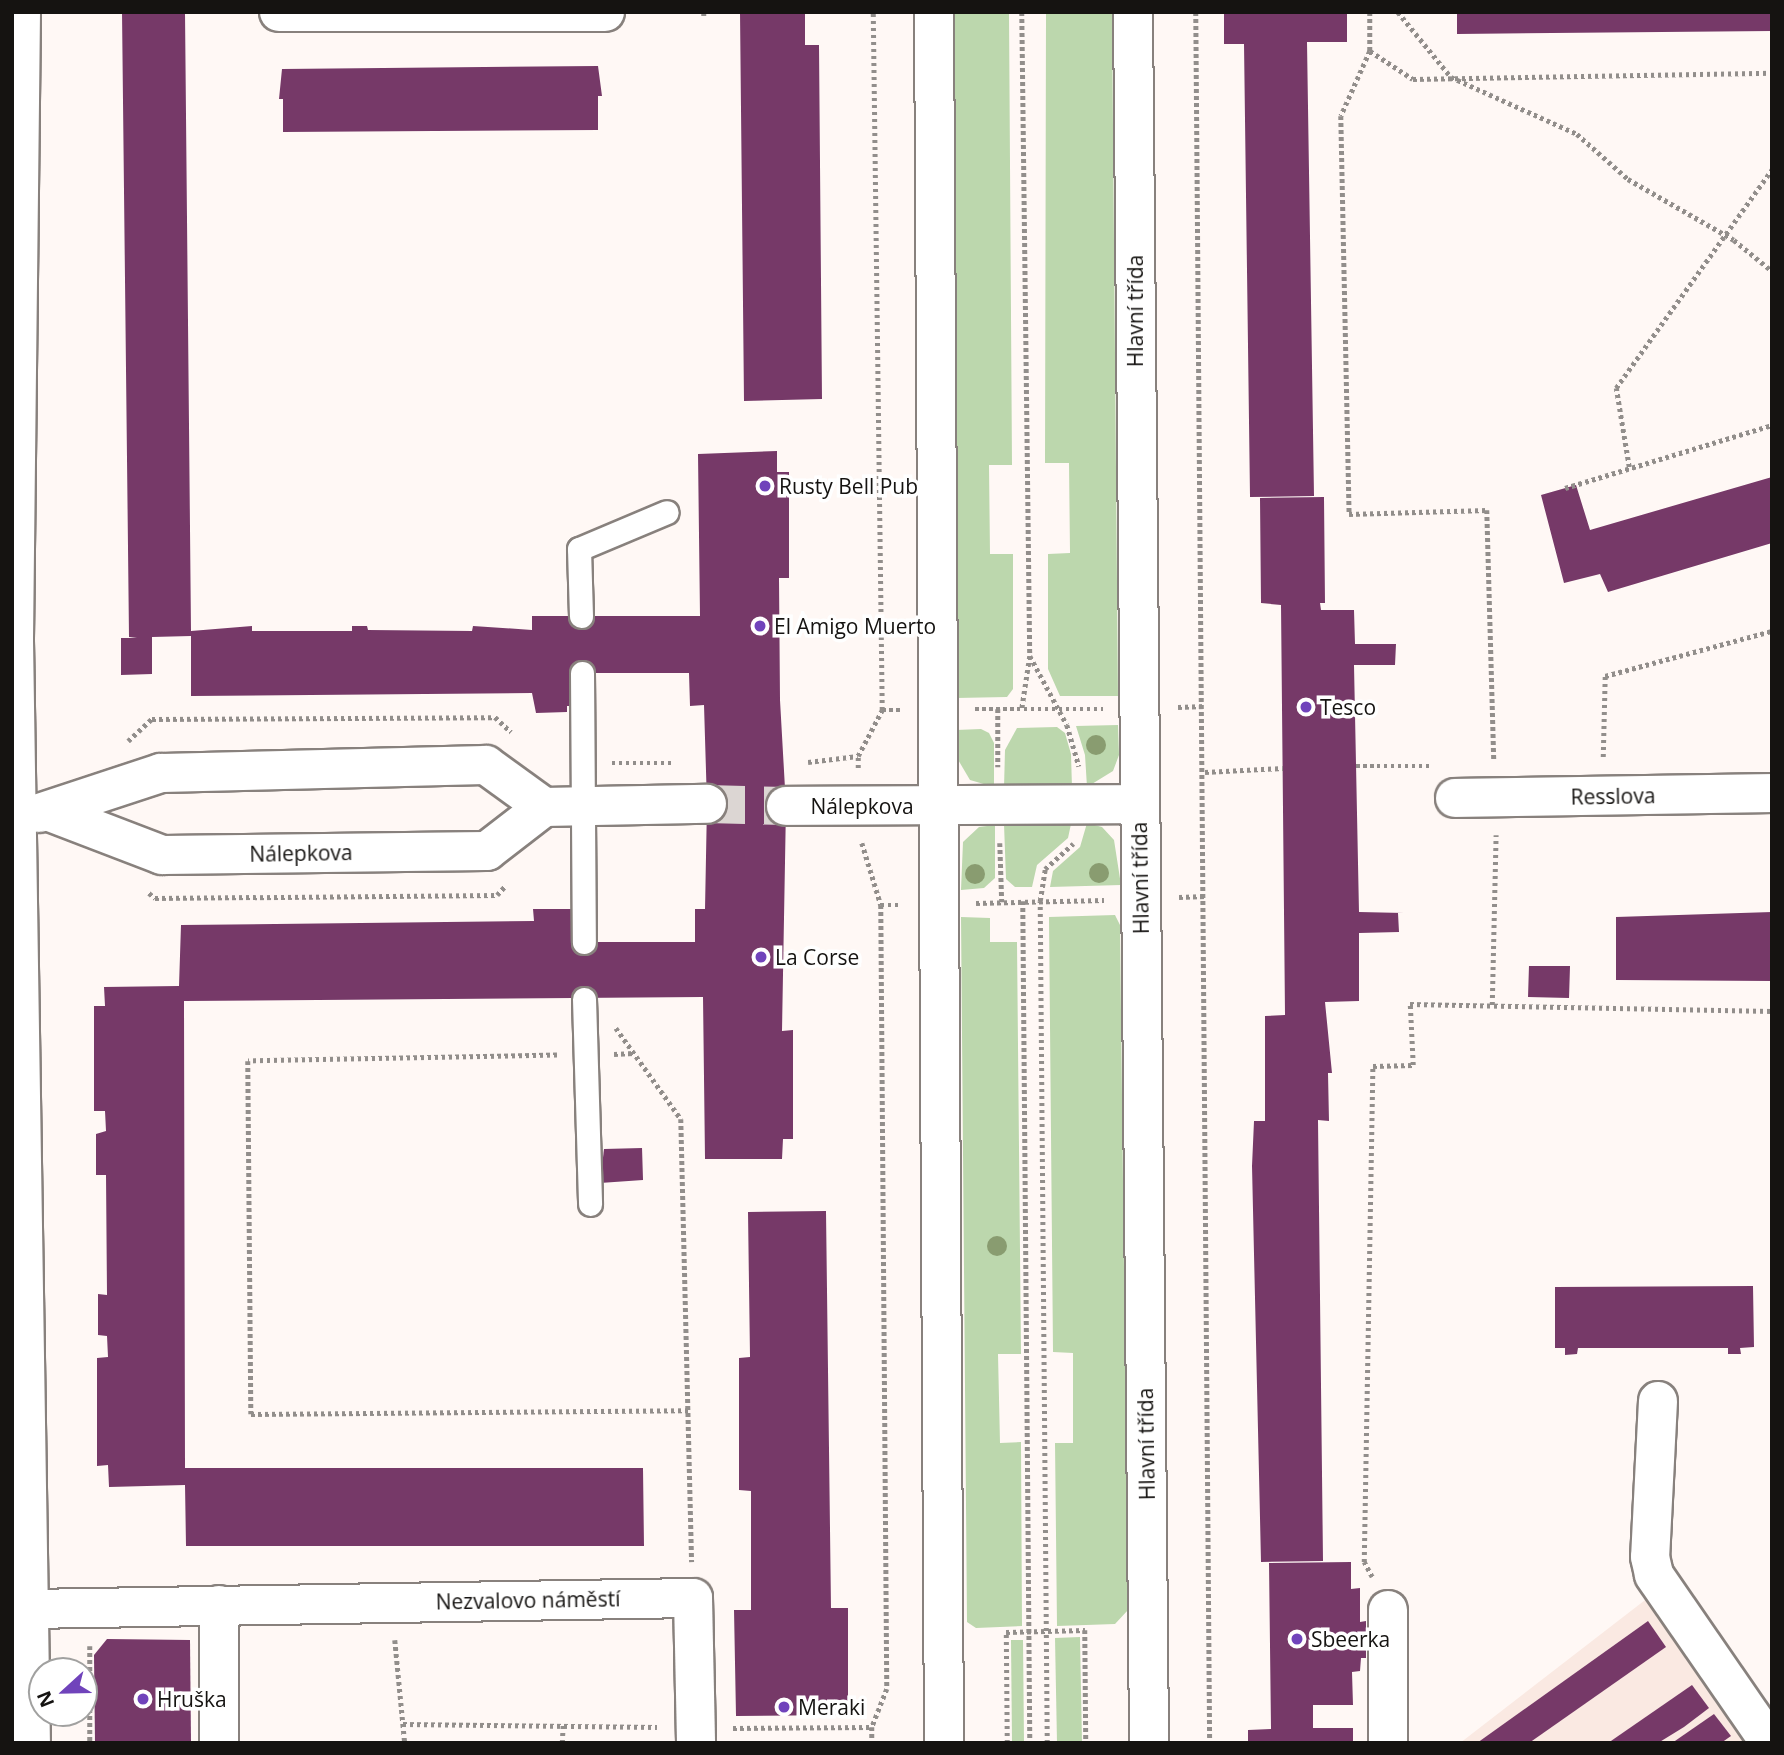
<!DOCTYPE html>
<html>
<head>
<meta charset="utf-8">
<style>
	body { margin:0 }
	#map { position:relative; width:1784px; height:1755px; overflow:hidden; background:#fff8f5; font-family:"Open Sans",sans-serif }
	div>[style] { position:absolute }
	[style*='--x'] { left:calc(var(--x)*1px); top:calc(var(--y)*1px); width:calc(var(--w)*1px); rotate:calc(var(--a)*1deg) }
	.built>* { inset:0; background:#fae9e2 }
	.green>* { inset:0; background:#bcd7ad }
	.building>* { inset:0; background:#763968 }
	.minor-tunnel>* { height:38px; margin-top:-19px; transform-origin:0; background:repeating-linear-gradient(90deg,#dcd6d3 0 38px,transparent 0 57px) }
	.path>* { height:4.5px; margin-top:-2.25px; transform-origin:0; background:repeating-linear-gradient(90deg,#928e8b 0 3.5px,transparent 0 7px) }
	.roads { filter:drop-shadow(2px 0 #88817d) drop-shadow(-2px 0 #88817d) drop-shadow(0 2px #88817d) drop-shadow(0 -2px #88817d) }
	.service>* { height:23px; margin:-11.5px; padding:0 11.5px; transform-origin:11.5px; border-radius:11.5px; background:#fff }
	.minor>* { height:38px; margin:-19px; padding:0 19px; transform-origin:19px; border-radius:19px; background:#fff }
	.trees>* { width:20px; height:20px; margin:-10px; border-radius:50%; background:#899c70 }
	.dots>* { width:19px; height:19px; translate:-50% -50%; box-sizing:border-box; border:4px solid #fff; border-radius:50% }
	span { translate:-50% -50%; white-space:nowrap; text-align:center; line-height:1.15; -webkit-text-stroke:7px #fff; paint-order:stroke }
	.street-label { font-size:21px; color:#151311 }
	.poi-label { font-size:21px; color:#151311 }
	.left { translate:0 -50%; text-align:left }
	.frame { position:absolute; inset:0; border:14px solid #151311; pointer-events:none }
	.north { position:absolute; left:28px; top:1657px; width:70px; height:70px; box-sizing:border-box; background:#fff; border:2px solid #a1a1a0; border-radius:50%; rotate:248deg; font-size:19px; font-weight:700; line-height:28px; text-align:center; color:#151311 }
	.north::after { content:''; display:block; margin:auto; width:24px; height:32px; background:#7043bb; clip-path:polygon(50% 0,100% 100%,50% 72%,0 100%) }
</style>
</head>
<body>
<div id="map">
	<div class="built">
		<i style="clip-path:polygon(1649px 1597px,1754px 1743px,1460px 1743px)"></i>
	</div>
	<div class="green">
		<i style="clip-path:polygon(950px 12px,1009px 12px,1012px 465px,989px 465px,990px 554px,1013px 554px,1013px 689px,1007px 697px,956px 698px)"></i>
		<i style="clip-path:polygon(1046px 12px,1112px 12px,1118px 696px,1060px 696px,1048px 669px,1048px 554px,1070px 553px,1069px 463px,1045px 463px)"></i>
		<i style="clip-path:polygon(1118px 725px,1119px 755px,1113px 771px,1087px 787px,1085px 755px,1076px 726px)"></i>
		<i style="clip-path:polygon(1057px 727px,1065px 733px,1071px 754px,1072px 788px,1004px 788px,1005px 750px,1017px 728px)"></i>
		<i style="clip-path:polygon(981px 729px,989px 733px,994px 743px,994px 787px,970px 780px,957px 758px,956px 730px)"></i>
		<i style="clip-path:polygon(1087px 823px,1102px 827px,1114px 840px,1121px 885px,1050px 887px,1053px 871px,1080px 847px)"></i>
		<i style="clip-path:polygon(1004px 824px,1071px 824px,1068px 838px,1037px 865px,1032px 887px,1015px 887px,1006px 879px)"></i>
		<i style="clip-path:polygon(995px 825px,995px 878px,984px 888px,961px 890px,963px 842px,979px 827px)"></i>
		<i style="clip-path:polygon(1115px 915px,1120px 925px,1128px 1610px,1115px 1624px,1057px 1626px,1055px 1443px,1073px 1443px,1073px 1353px,1053px 1352px,1049px 917px)"></i>
		<i style="clip-path:polygon(961px 917px,990px 918px,990px 942px,1017px 942px,1021px 1354px,998px 1354px,1000px 1443px,1021px 1442px,1022px 1626px,976px 1628px,967px 1622px)"></i>
		<i style="clip-path:polygon(1080px 1637px,1082px 1743px,1057px 1743px,1055px 1638px)"></i>
		<i style="clip-path:polygon(1011px 1640px,1023px 1640px,1024px 1743px,1012px 1743px)"></i>
	</div>
	<div class="building">
		<i style="clip-path:polygon(122px 12px,185px 12px,191px 631px,252px 626px,252px 631px,352px 631px,352px 626px,367px 626px,368px 630px,472px 631px,473px 626px,532px 630px,532px 616px,700px 616px,698px 454px,777px 451px,777px 472px,789px 472px,789px 578px,779px 578px,780px 700px,786px 806px,782px 1031px,793px 1030px,793px 1139px,783px 1139px,782px 1159px,705px 1159px,703px 997px,184px 1001px,185px 1468px,643px 1468px,644px 1546px,186px 1546px,185px 1485px,109px 1487px,108px 1465px,97px 1466px,97px 1358px,108px 1357px,107px 1336px,98px 1335px,98px 1294px,107px 1295px,106px 1175px,96px 1175px,96px 1134px,106px 1131px,105px 1111px,94px 1111px,94px 1006px,105px 1006px,104px 987px,179px 986px,181px 925px,534px 921px,533px 909px,573px 909px,573px 942px,695px 942px,695px 909px,705px 909px,707px 804px,704px 705px,690px 706px,689px 673px,571px 673px,571px 706px,567px 706px,567px 712px,536px 713px,532px 693px,191px 696px,191px 636px,152px 637px,152px 674px,121px 675px,121px 638px,137px 638px,129px 637px)"></i>
		<i style="clip-path:polygon(740px 12px,805px 12px,805px 45px,819px 45px,822px 399px,744px 401px)"></i>
		<i style="clip-path:polygon(1224px 12px,1347px 12px,1347px 42px,1307px 42px,1314px 496px,1250px 497px,1244px 44px,1224px 44px)"></i>
		<i style="clip-path:polygon(1457px 12px,1772px 12px,1772px 31px,1457px 34px)"></i>
		<i style="clip-path:polygon(598px 66px,602px 96px,598px 96px,598px 130px,283px 132px,283px 99px,279px 99px,282px 69px)"></i>
		<i style="clip-path:polygon(1772px 477px,1772px 543px,1608px 592px,1600px 574px,1564px 583px,1541px 495px,1576px 485px,1590px 530px)"></i>
		<i style="clip-path:polygon(1324px 497px,1325px 603px,1320px 603px,1321px 610px,1354px 610px,1355px 644px,1396px 644px,1395px 665px,1354px 665px,1359px 912px,1404px 913px,1398px 913px,1399px 932px,1359px 933px,1359px 1001px,1325px 1002px,1332px 1073px,1328px 1073px,1329px 1121px,1318px 1120px,1323px 1561px,1261px 1562px,1252px 1166px,1254px 1121px,1265px 1121px,1265px 1016px,1285px 1015px,1281px 605px,1261px 603px,1260px 498px)"></i>
		<i style="clip-path:polygon(1772px 912px,1772px 981px,1616px 980px,1616px 917px)"></i>
		<i style="clip-path:polygon(1529px 966px,1570px 966px,1569px 998px,1528px 997px)"></i>
		<i style="clip-path:polygon(642px 1148px,643px 1180px,600px 1183px,604px 1149px)"></i>
		<i style="clip-path:polygon(826px 1211px,831px 1608px,848px 1608px,848px 1715px,736px 1716px,734px 1610px,751px 1610px,751px 1491px,739px 1490px,739px 1358px,750px 1357px,748px 1212px)"></i>
		<i style="clip-path:polygon(1753px 1286px,1754px 1347px,1740px 1348px,1741px 1354px,1728px 1354px,1728px 1348px,1578px 1348px,1577px 1354px,1565px 1355px,1565px 1348px,1555px 1348px,1555px 1287px)"></i>
		<i style="clip-path:polygon(1351px 1562px,1351px 1589px,1360px 1588px,1360px 1622px,1366px 1621px,1366px 1658px,1361px 1658px,1360px 1671px,1352px 1672px,1353px 1705px,1313px 1705px,1313px 1728px,1353px 1728px,1353px 1743px,1248px 1743px,1248px 1730px,1271px 1729px,1269px 1563px)"></i>
		<i style="clip-path:polygon(1648px 1621px,1666px 1647px,1529px 1743px,1477px 1743px)"></i>
		<i style="clip-path:polygon(107px 1639px,190px 1640px,191px 1743px,95px 1743px,94px 1655px)"></i>
		<i style="clip-path:polygon(1692px 1685px,1709px 1708px,1684px 1727px,1658px 1743px,1608px 1743px)"></i>
		<i style="clip-path:polygon(1714px 1714px,1731px 1736px,1721px 1743px,1672px 1743px)"></i>
	</div>
	<div class="minor-tunnel">
		<i style="--x:707;--y:804;--w:79;--a:1.5"></i>
	</div>
	<div class="path">
		<i style="--x:704;--y:12;--w:5;--a:90"></i>
		<i style="--x:1022;--y:12;--w:644;--a:89.29"></i>
		<i style="--x:1030;--y:656;--w:54;--a:98.6"></i>
		<i style="--x:1196;--y:12;--w:1731;--a:89.54"></i>
		<i style="--x:1370;--y:12;--w:39;--a:90"></i>
		<i style="--x:1370;--y:51;--w:71;--a:114"></i>
		<i style="--x:1341;--y:116;--w:398;--a:88.8"></i>
		<i style="--x:1349;--y:514;--w:138;--a:-1.7"></i>
		<i style="--x:1487;--y:510;--w:250;--a:88.4"></i>
		<i style="--x:1398;--y:12;--w:84;--a:50.8"></i>
		<i style="--x:1451;--y:77;--w:138;--a:24.3"></i>
		<i style="--x:1577;--y:134;--w:68;--a:41.4"></i>
		<i style="--x:1628;--y:179;--w:122;--a:29.9"></i>
		<i style="--x:1734;--y:240;--w:49;--a:39.2"></i>
		<i style="--x:1370;--y:51;--w:51;--a:33.1"></i>
		<i style="--x:1413;--y:79;--w:359;--a:-1"></i>
		<i style="--x:1629;--y:467;--w:80;--a:-99.3"></i>
		<i style="--x:1616;--y:388;--w:269;--a:-54.5"></i>
		<i style="--x:1565;--y:488;--w:216;--a:-16.9"></i>
		<i style="--x:1030;--y:656;--w:78;--a:61.8"></i>
		<i style="--x:1067;--y:725;--w:43;--a:73.7"></i>
		<i style="--x:1178;--y:707;--w:27;--a:-2"></i>
		<i style="--x:975;--y:709;--w:128;--a:0"></i>
		<i style="--x:998;--y:709;--w:58;--a:90"></i>
		<i style="--x:882;--y:710;--w:18;--a:0"></i>
		<i style="--x:128;--y:741;--w:33;--a:-43"></i>
		<i style="--x:152;--y:719;--w:343;--a:-0.3"></i>
		<i style="--x:495;--y:717;--w:22;--a:43"></i>
		<i style="--x:1603;--y:757;--w:81;--a:-88.6"></i>
		<i style="--x:1605;--y:676;--w:173;--a:-15.1"></i>
		<i style="--x:808;--y:762;--w:50;--a:-6.8"></i>
		<i style="--x:612;--y:763;--w:59;--a:0"></i>
		<i style="--x:1356;--y:766;--w:77;--a:0"></i>
		<i style="--x:858;--y:768;--w:12;--a:-90"></i>
		<i style="--x:858;--y:756;--w:52;--a:-62.4"></i>
		<i style="--x:882;--y:710;--w:698;--a:-90.74"></i>
		<i style="--x:1205;--y:772;--w:78;--a:-2.9"></i>
		<i style="--x:862;--y:843;--w:65;--a:73"></i>
		<i style="--x:881;--y:905;--w:784;--a:89.56"></i>
		<i style="--x:887;--y:1689;--w:41;--a:111.5"></i>
		<i style="--x:872;--y:1727;--w:16;--a:90"></i>
		<i style="--x:1000;--y:843;--w:59;--a:88.1"></i>
		<i style="--x:149;--y:893;--w:8;--a:40"></i>
		<i style="--x:155;--y:898;--w:342;--a:-0.5"></i>
		<i style="--x:497;--y:895;--w:13;--a:-48"></i>
		<i style="--x:1179;--y:897;--w:27;--a:-2"></i>
		<i style="--x:1023;--y:901;--w:842;--a:89.52"></i>
		<i style="--x:976;--y:903;--w:128;--a:-1.3"></i>
		<i style="--x:881;--y:905;--w:20;--a:0"></i>
		<i style="--x:1492;--y:1005;--w:170;--a:-88.7"></i>
		<i style="--x:616;--y:1028;--w:112;--a:54.5"></i>
		<i style="--x:681;--y:1119;--w:443;--a:88.6"></i>
		<i style="--x:614;--y:1054;--w:20;--a:-3"></i>
		<i style="--x:557;--y:1055;--w:309;--a:178.9"></i>
		<i style="--x:248;--y:1061;--w:353;--a:89.5"></i>
		<i style="--x:251;--y:1414;--w:437;--a:-0.5"></i>
		<i style="--x:1372;--y:1577;--w:17;--a:-118"></i>
		<i style="--x:1364;--y:1562;--w:496;--a:-89"></i>
		<i style="--x:1373;--y:1066;--w:40;--a:-1.4"></i>
		<i style="--x:1413;--y:1065;--w:61;--a:-92.8"></i>
		<i style="--x:1410;--y:1004;--w:362;--a:1.1"></i>
		<i style="--x:395;--y:1640;--w:103;--a:84.5"></i>
		<i style="--x:90;--y:1646;--w:97;--a:90"></i>
		<i style="--x:403;--y:1724;--w:254;--a:0.7"></i>
		<i style="--x:733;--y:1728;--w:139;--a:-0.4"></i>
		<i style="--x:562;--y:1743;--w:19;--a:-87"></i>
		<i style="--x:1007;--y:1743;--w:111;--a:-90.5"></i>
		<i style="--x:1006;--y:1632;--w:79;--a:-1.5"></i>
		<i style="--x:1085;--y:1630;--w:113;--a:89.5"></i>
		<i style="--x:1047;--y:1743;--w:842;--a:-90.48"></i>
		<i style="--x:1040;--y:901;--w:32;--a:-81"></i>
		<i style="--x:1045;--y:869;--w:38;--a:-42"></i>
	</div>
	<div class="roads">
		<div class="service">
			<i style="--x:581;--y:616;--w:67;--a:-91.7"></i>
			<i style="--x:579;--y:549;--w:95;--a:-22.8"></i>
			<i style="--x:582;--y:673;--w:269;--a:89.6"></i>
			<i style="--x:584;--y:999;--w:205;--a:88.3"></i>
		</div>
		<div class="minor">
			<i style="--x:21;--y:12;--w:629;--a:90.64"></i>
			<i style="--x:14;--y:641;--w:1102;--a:89.12"></i>
			<i style="--x:279;--y:12;--w:326;--a:0"></i>
			<i style="--x:934;--y:12;--w:1731;--a:89.67"></i>
			<i style="--x:1133;--y:12;--w:1731;--a:89.47"></i>
			<i style="--x:1455;--y:798;--w:317;--a:-0.9"></i>
			<i style="--x:786;--y:806;--w:353;--a:-0.3"></i>
			<i style="--x:50;--y:812;--w:120;--a:21"></i>
			<i style="--x:162;--y:855;--w:325;--a:-0.7"></i>
			<i style="--x:487;--y:851;--w:72;--a:-37.7"></i>
			<i style="--x:544;--y:807;--w:163;--a:-1.1"></i>
			<i style="--x:39;--y:813;--w:128;--a:-18.2"></i>
			<i style="--x:161;--y:773;--w:325;--a:-1.4"></i>
			<i style="--x:486;--y:765;--w:72;--a:35.9"></i>
			<i style="--x:1658;--y:1401;--w:156;--a:92.9"></i>
			<i style="--x:1650;--y:1557;--w:18;--a:77"></i>
			<i style="--x:1654;--y:1575;--w:204;--a:55.4"></i>
			<i style="--x:219;--y:1605;--w:138;--a:90"></i>
			<i style="--x:29;--y:1609;--w:664;--a:-0.95"></i>
			<i style="--x:693;--y:1598;--w:145;--a:88.8"></i>
			<i style="--x:1388;--y:1743;--w:133;--a:-90"></i>
		</div>
	</div>
	<div class="trees">
		<i style="left:1096px;top:745px"></i>
		<i style="left:1099px;top:873px"></i>
		<i style="left:975px;top:874px"></i>
		<i style="left:997px;top:1246px"></i>
	</div>
	<div class="dots">
		<i style="left:765px;top:486px;background:#7043bb"></i>
		<i style="left:760px;top:626px;background:#7043bb"></i>
		<i style="left:1306px;top:707px;background:#7043bb"></i>
		<i style="left:761px;top:957px;background:#7043bb"></i>
		<i style="left:1297px;top:1639px;background:#7043bb"></i>
		<i style="left:143px;top:1699px;background:#7043bb"></i>
		<i style="left:784px;top:1707px;background:#7043bb"></i>
	</div>
	<div class="street-label">
		<span style="left:1135px;top:311px;rotate:-90deg">Hlavní třída</span>
		<span style="left:1613px;top:796px;rotate:-1deg">Resslova</span>
		<span style="left:862px;top:806px">Nálepkova</span>
		<span style="left:301px;top:853px;rotate:-1deg">Nálepkova</span>
		<span style="left:1140px;top:878px;rotate:-91deg">Hlavní třída</span>
		<span style="left:1146px;top:1444px;rotate:-91deg">Hlavní třída</span>
		<span style="left:528px;top:1600px;rotate:-1deg">Nezvalovo náměstí</span>
	</div>
	<div class="poi-label">
		<span class="left" style="left:779px;top:486px">Rusty Bell Pub</span>
		<span class="left" style="left:774px;top:626px">El Amigo Muerto</span>
		<span class="left" style="left:1320px;top:707px">Tesco</span>
		<span class="left" style="left:775px;top:957px">La Corse</span>
		<span class="left" style="left:1311px;top:1639px">Sbeerka</span>
		<span class="left" style="left:157px;top:1699px">Hruška</span>
		<span class="left" style="left:798px;top:1707px">Meraki</span>
	</div>
	<div class="frame"></div>
	<div class="north">N</div>
</div>
</body>
</html>
